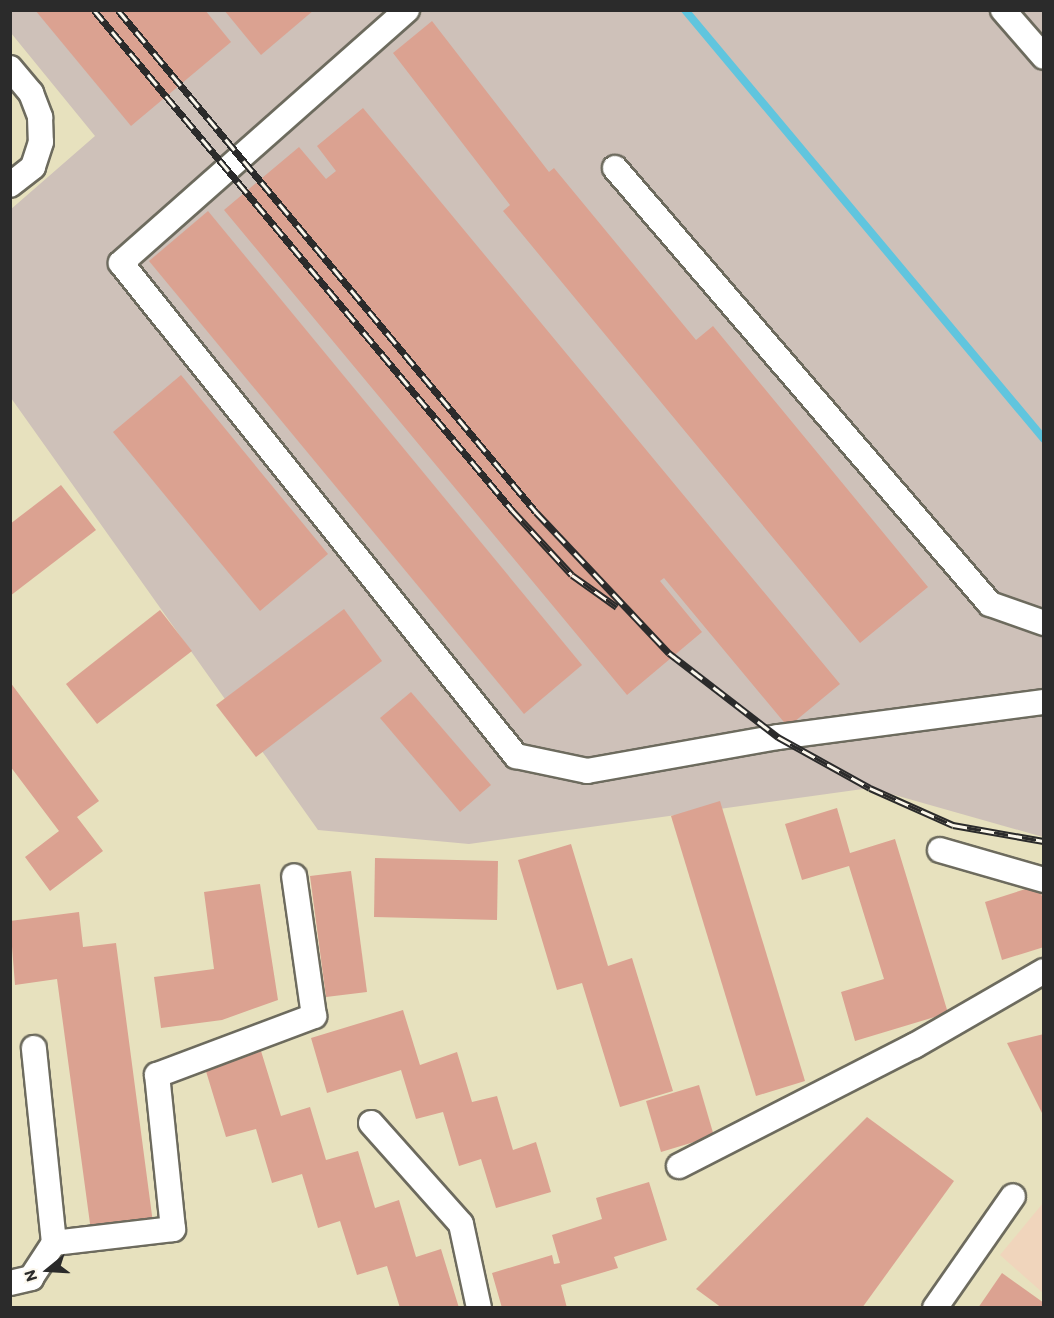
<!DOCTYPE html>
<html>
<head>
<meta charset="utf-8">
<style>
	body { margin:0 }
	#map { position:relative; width:1054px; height:1318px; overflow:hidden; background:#e7e1be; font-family:Itim,sans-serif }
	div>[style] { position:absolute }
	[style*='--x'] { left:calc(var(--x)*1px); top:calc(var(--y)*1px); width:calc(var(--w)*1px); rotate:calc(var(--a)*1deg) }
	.built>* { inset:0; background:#f0d5bc }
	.industrial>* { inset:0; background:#cec1b9 }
	.stream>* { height:8px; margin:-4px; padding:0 4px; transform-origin:4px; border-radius:4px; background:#60c5de }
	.building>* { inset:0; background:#dba291 }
	.roads { filter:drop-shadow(2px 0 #6d6b5e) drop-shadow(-2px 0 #6d6b5e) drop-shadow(0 2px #6d6b5e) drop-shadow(0 -2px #6d6b5e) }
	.minor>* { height:24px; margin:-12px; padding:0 12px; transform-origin:12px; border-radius:12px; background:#fff }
	.rail>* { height:7px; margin-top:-3.5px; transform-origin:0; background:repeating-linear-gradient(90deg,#fbf7ec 0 14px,#2b2b2b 0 28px); box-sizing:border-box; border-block:2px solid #2b2b2b }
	span { translate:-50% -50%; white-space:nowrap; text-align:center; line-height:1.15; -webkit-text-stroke:4.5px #fbf7ec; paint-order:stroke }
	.frame { position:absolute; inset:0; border:12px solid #2b2b2b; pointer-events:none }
	.north { position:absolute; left:18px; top:1240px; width:60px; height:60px; -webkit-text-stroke:4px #fbf7ec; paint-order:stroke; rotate:252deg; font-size:16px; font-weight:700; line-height:24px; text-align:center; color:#2b2b2b }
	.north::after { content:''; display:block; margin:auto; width:21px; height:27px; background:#2b2b2b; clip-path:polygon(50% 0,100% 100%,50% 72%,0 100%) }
</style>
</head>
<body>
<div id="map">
	<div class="built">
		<i style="clip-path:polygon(1043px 1203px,1043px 1293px,1000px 1255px)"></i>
	</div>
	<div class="industrial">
		<i style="clip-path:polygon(11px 11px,1043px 11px,1043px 837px,870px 788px,469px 844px,318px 830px,11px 398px,10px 210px,95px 136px,11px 33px)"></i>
	</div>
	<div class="stream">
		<i style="--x:685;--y:10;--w:559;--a:50.08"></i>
	</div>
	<div class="building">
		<i style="clip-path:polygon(35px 10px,205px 10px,231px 42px,131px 126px)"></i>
		<i style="clip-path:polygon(224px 10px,314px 10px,261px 55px)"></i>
		<i style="clip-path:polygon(432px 21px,549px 172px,554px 168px,696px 340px,713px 326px,928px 587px,860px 643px,503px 211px,510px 205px,393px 53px)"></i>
		<i style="clip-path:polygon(363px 108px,840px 684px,788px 727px,664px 578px,660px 581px,702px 632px,627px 695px,224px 210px,299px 147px,326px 179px,336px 171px,317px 146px)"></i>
		<i style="clip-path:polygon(208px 211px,582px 665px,524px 714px,149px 261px)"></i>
		<i style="clip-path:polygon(181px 375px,328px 554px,260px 611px,113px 432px)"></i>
		<i style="clip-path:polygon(61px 485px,96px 530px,10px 596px,10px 524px)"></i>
		<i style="clip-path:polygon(344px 609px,382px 661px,256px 757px,216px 705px)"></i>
		<i style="clip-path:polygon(160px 610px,192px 651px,97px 724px,66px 684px)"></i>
		<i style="clip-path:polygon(10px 682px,99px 801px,77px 817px,103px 851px,50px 891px,25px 857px,59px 831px,10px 766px)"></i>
		<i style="clip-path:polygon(411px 692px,491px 785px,460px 812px,380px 718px)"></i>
		<i style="clip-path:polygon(720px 801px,805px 1081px,756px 1096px,671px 816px)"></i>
		<i style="clip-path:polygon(837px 808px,850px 853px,895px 839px,948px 1013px,855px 1041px,841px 992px,884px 979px,849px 866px,802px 880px,785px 824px)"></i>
		<i style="clip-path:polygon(571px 844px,608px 966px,632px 958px,673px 1091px,620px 1107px,582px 983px,557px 990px,518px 860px)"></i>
		<i style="clip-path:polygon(375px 858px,498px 861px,497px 920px,374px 917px)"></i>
		<i style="clip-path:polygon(351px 871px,367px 992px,326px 997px,310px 876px)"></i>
		<i style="clip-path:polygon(260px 884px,278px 1000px,222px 1020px,161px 1028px,154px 977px,214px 969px,204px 892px)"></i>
		<i style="clip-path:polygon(1038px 885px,1044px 902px,1044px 947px,1002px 960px,985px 902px)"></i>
		<i style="clip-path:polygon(79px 912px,83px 947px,116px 943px,153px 1223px,91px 1231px,57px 979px,15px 985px,10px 921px)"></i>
		<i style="clip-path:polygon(403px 1010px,420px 1065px,457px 1052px,472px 1102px,497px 1096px,513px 1150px,536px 1142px,551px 1192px,496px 1208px,481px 1159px,459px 1166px,443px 1112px,416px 1119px,401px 1070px,327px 1093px,311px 1038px)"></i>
		<i style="clip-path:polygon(1044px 1034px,1044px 1117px,1007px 1043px)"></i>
		<i style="clip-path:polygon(261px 1051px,281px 1116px,310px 1107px,326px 1160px,358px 1151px,375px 1208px,399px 1200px,416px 1257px,441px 1249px,459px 1308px,400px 1308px,387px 1266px,357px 1275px,340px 1221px,318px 1228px,302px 1174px,272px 1183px,256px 1129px,226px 1137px,205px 1068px)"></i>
		<i style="clip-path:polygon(699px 1085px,714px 1136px,661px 1152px,646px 1101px)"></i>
		<i style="clip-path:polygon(867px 1117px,954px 1181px,862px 1308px,722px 1308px,696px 1289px)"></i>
		<i style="clip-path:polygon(649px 1182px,667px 1240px,614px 1257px,618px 1268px,561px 1285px,567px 1308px,502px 1308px,492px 1273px,552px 1255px,554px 1264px,560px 1263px,552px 1235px,602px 1219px,596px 1198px)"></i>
		<i style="clip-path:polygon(1002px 1273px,1044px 1303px,1041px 1308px,978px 1308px)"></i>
	</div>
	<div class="roads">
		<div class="minor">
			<i style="--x:407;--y:10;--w:382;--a:138.5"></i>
			<i style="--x:121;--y:263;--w:632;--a:51.3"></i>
			<i style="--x:516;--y:756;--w:73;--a:11.9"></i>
			<i style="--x:587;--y:771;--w:194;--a:-10.1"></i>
			<i style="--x:778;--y:737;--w:268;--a:-7.5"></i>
			<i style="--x:1003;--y:10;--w:62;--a:48.9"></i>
			<i style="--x:10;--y:68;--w:33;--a:50"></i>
			<i style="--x:31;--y:93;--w:26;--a:69"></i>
			<i style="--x:40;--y:117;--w:25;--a:88"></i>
			<i style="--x:41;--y:142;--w:26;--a:108"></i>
			<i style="--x:33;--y:167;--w:29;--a:142"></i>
			<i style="--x:615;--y:168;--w:575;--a:49.3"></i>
			<i style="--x:990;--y:604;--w:57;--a:19.4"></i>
			<i style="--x:940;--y:850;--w:108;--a:16.1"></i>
			<i style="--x:371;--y:1123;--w:135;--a:48.3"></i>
			<i style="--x:461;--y:1224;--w:86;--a:77.9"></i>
			<i style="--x:679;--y:1166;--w:264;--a:-27.1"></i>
			<i style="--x:914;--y:1046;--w:150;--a:-30"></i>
			<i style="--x:54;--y:1243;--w:120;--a:-6.7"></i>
			<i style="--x:173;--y:1229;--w:155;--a:-95.9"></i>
			<i style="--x:157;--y:1075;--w:168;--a:-20.6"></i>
			<i style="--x:314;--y:1016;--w:141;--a:-98.1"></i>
			<i style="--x:10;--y:1283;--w:22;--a:-13"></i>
			<i style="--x:31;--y:1278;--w:42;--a:-56.7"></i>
			<i style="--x:54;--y:1243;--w:196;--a:-95.9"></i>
			<i style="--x:935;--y:1308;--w:136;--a:-55.1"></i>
		</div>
	</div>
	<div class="rail">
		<i style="--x:94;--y:10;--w:652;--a:50.1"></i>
		<i style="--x:512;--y:510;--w:88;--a:47.3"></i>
		<i style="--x:572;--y:575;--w:55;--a:35.4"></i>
		<i style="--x:118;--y:10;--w:653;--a:50.22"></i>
		<i style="--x:536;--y:512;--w:194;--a:46.7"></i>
		<i style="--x:669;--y:653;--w:138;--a:37.6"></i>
		<i style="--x:778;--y:737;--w:105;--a:29"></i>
		<i style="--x:870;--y:788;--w:91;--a:24"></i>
		<i style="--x:953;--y:825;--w:92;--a:10"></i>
	</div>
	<div class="frame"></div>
	<div class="north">N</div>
</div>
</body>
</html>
